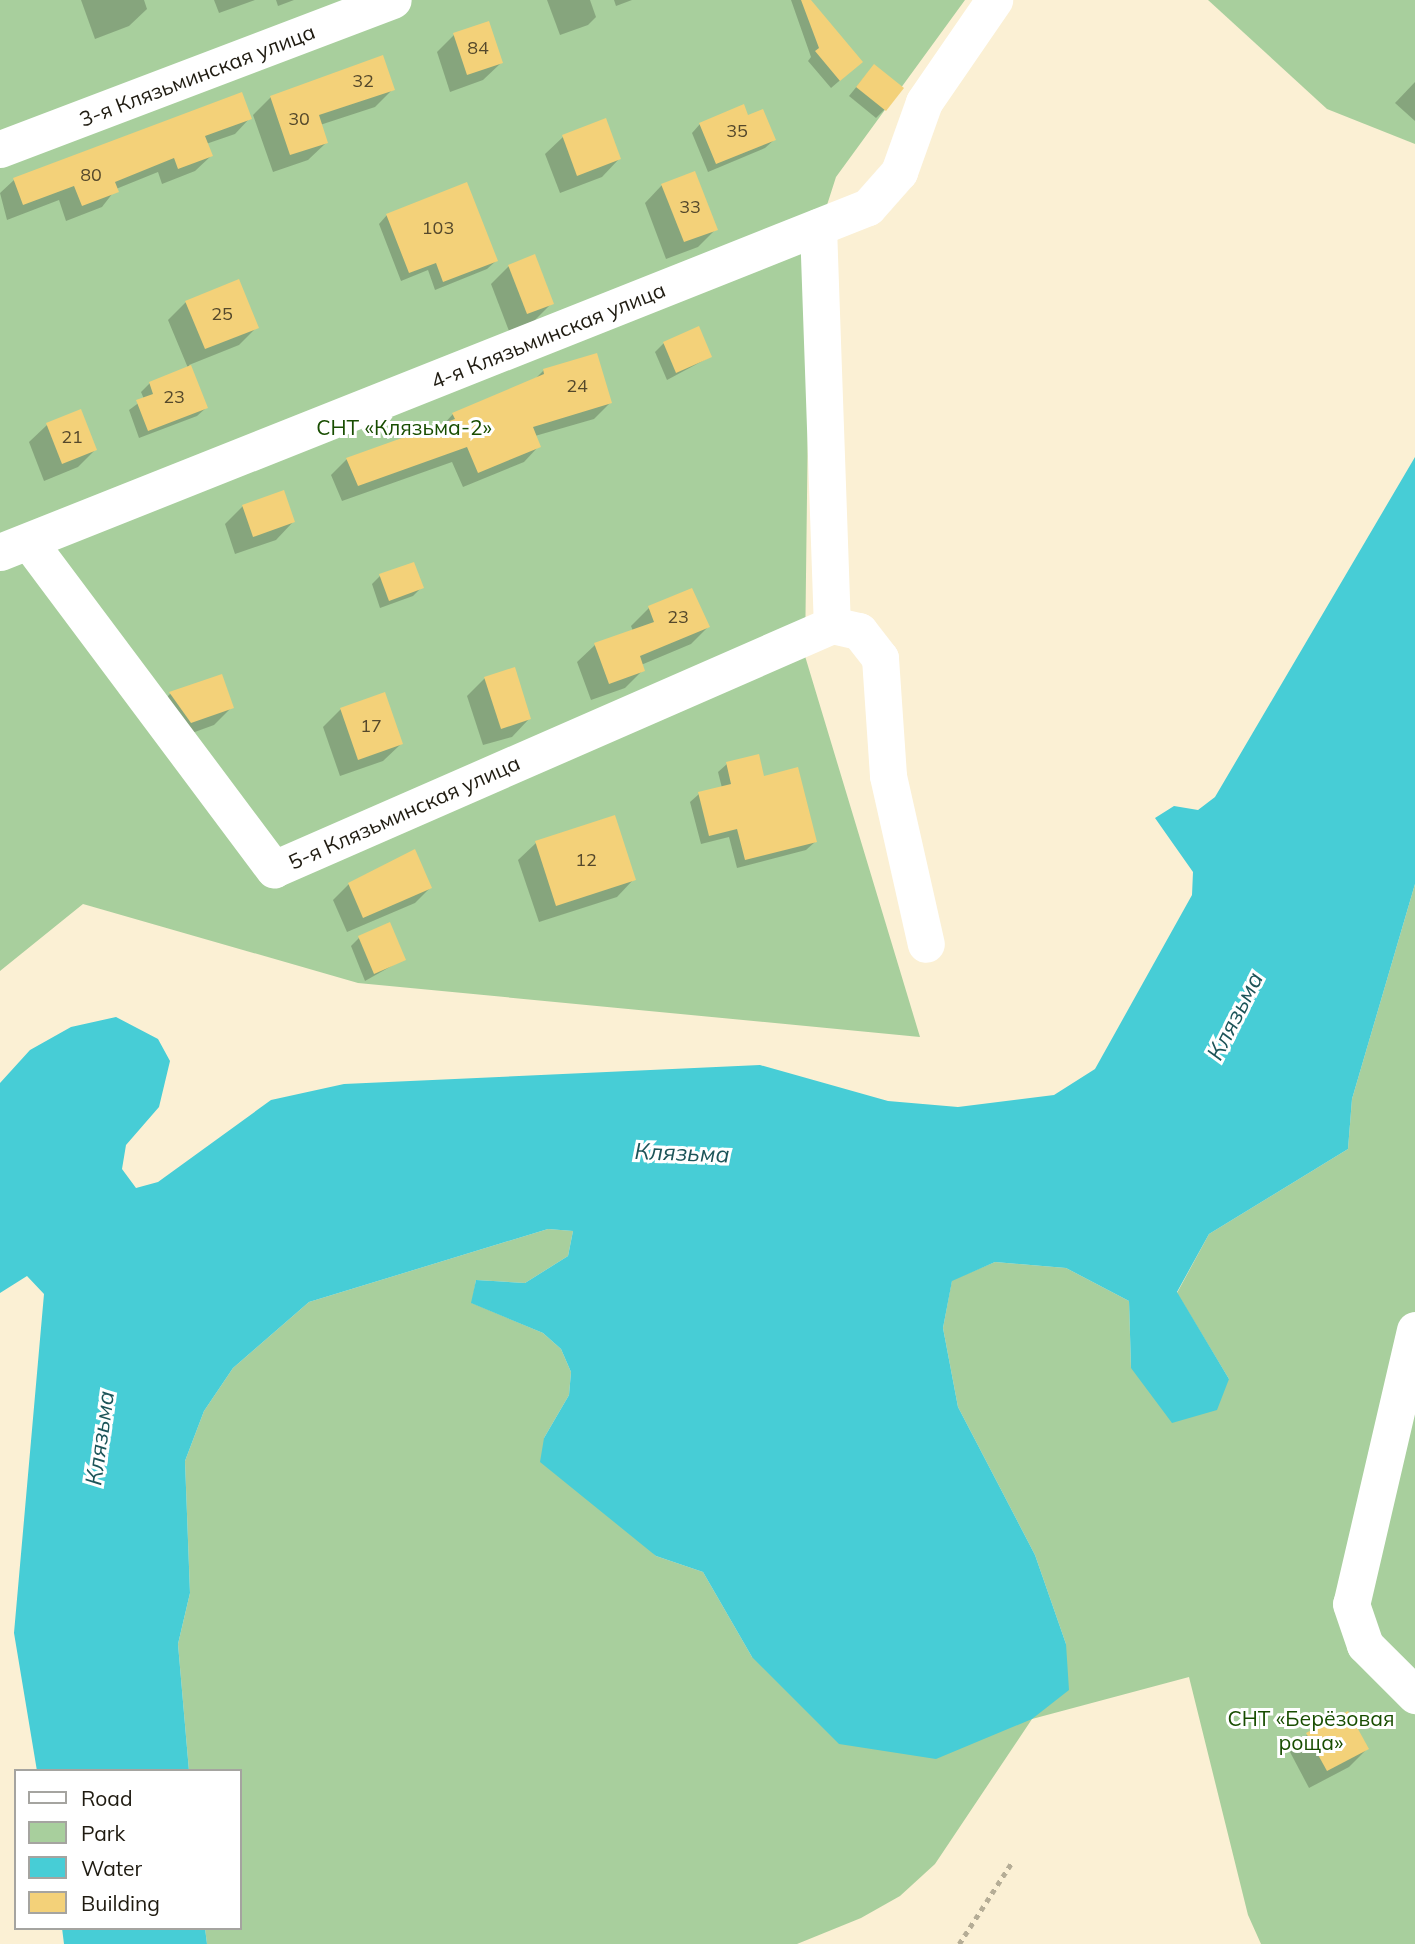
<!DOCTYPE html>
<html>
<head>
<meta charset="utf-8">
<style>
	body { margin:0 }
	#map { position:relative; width:1415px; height:1944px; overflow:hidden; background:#fbf0d4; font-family:Mulish,sans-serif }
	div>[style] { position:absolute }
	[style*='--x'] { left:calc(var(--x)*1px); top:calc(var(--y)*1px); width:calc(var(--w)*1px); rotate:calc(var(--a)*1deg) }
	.green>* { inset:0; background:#a8cf9d }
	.water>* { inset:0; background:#47cdd6 }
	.shadow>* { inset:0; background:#0003 }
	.building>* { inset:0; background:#f3d179 }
	.path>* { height:4.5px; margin-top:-2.25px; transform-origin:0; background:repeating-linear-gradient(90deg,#b5ad96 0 5px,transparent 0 10px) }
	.minor>* { height:37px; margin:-18.5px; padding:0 18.5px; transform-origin:18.5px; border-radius:18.5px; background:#fff }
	span { translate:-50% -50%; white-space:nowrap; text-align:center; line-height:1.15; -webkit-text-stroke:6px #fff; paint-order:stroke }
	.number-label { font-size:18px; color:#54482b }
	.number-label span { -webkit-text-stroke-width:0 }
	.street-label { font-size:21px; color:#1f1b11 }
	.park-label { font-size:21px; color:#184d01 }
	.water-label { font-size:23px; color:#1c5458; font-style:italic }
	.legend { position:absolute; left:14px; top:1769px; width:228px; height:161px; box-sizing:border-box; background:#fff; border:2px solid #a5a4a0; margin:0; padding:9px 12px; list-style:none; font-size:21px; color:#1f1b11 }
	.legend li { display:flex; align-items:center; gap:14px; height:35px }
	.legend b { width:35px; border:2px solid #a5a4a0 }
</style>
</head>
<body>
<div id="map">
	<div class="green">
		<i style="clip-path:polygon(0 0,965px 0,836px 177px,810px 258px,805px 656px,920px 1037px,358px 983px,83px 904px,0 971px)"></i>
		<i style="clip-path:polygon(1208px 0,1415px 0,1415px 144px,1327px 109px)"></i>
		<i style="clip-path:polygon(1415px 884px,1415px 1944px,1261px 1944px,1248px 1915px,1189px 1677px,1032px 1719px,935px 1864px,900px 1896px,861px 1918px,797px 1944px,207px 1944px,205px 1928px,240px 1928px,240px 1771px,189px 1771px,178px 1644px,190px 1593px,185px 1461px,204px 1411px,233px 1368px,309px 1302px,548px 1229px,573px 1231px,568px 1256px,525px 1283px,476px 1280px,472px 1303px,543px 1333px,561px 1349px,571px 1372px,569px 1395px,544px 1438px,656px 1556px,703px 1572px,752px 1657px,1066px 1644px,1035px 1555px,958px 1407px,943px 1328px,952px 1280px,995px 1262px,1066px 1268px,1129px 1301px,1131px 1368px,1229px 1379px,1177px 1293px,1209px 1234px,1348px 1149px,1352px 1099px)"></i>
	</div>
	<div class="water">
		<i style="clip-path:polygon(1415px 457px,1415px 884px,1352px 1099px,1348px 1149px,1209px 1234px,1177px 1292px,1229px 1379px,1217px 1410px,1172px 1423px,1131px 1368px,1129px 1301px,1066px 1268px,995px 1262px,952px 1281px,943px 1328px,958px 1407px,1035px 1555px,1066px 1644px,1069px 1690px,1032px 1719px,936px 1759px,839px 1744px,752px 1657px,703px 1572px,656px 1556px,540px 1462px,544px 1438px,569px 1395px,571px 1372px,561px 1349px,543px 1333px,471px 1303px,476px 1280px,525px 1283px,568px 1256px,573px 1231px,548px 1229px,309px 1302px,233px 1368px,204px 1411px,185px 1461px,190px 1593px,178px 1644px,189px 1771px,37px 1771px,14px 1633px,44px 1294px,27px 1276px,0 1293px,0 1083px,30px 1050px,71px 1027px,116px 1017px,158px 1039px,170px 1061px,159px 1107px,126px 1145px,122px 1169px,136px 1188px,158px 1182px,271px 1100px,344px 1084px,760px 1065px,888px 1101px,958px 1107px,1054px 1095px,1095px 1069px,1192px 895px,1193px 872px,1155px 818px,1174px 806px,1198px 810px,1215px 797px)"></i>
		<i style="clip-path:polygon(62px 1928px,205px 1928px,207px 1944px,64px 1944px)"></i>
	</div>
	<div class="shadow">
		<i style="clip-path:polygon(81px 0,144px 0,147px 9px,129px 26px,95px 39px)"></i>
		<i style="clip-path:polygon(214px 0,255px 0,219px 13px)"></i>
		<i style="clip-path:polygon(276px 0,294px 0,278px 6px)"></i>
		<i style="clip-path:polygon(547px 0,590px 0,596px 17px,588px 25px,560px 35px)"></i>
		<i style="clip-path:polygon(614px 0,632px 0,616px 6px)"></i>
		<i style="clip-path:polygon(791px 0,809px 0,852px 70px,831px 88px,808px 61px,811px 57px)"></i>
		<i style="clip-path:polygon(454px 35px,501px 63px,483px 80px,450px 92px,437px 52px)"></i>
		<i style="clip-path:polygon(866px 75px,885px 109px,876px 118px,849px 96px)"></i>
		<i style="clip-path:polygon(1415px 82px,1415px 121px,1395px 103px)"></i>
		<i style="clip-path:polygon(393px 89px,375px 107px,320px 125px,326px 143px,308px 160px,273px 172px,253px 115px,271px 97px)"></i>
		<i style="clip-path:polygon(747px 117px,774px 140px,765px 148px,708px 172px,692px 133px,700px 124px)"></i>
		<i style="clip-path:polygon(250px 118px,235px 134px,206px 144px,211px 156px,195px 171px,162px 184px,158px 172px,116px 189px,102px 207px,66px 221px,59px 200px,7px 220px,0 193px,14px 180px)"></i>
		<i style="clip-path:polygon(563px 137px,619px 159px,602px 177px,560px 193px,545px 154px)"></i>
		<i style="clip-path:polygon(662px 185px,716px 229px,698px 247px,666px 259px,645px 203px)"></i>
		<i style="clip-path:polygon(387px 215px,496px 261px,487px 269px,435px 290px,428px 270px,401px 281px,379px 224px)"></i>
		<i style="clip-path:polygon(509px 266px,552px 303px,534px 321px,509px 331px,491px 284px)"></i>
		<i style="clip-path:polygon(186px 302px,257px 327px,239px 345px,189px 365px,206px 408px,197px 416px,139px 438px,129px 410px,144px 399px,141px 392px,150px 383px,188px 368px,168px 320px)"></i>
		<i style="clip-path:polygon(664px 343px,710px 357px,667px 380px,655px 352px)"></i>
		<i style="clip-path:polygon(544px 370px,610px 403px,594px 419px,535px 436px,539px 446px,524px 462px,463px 487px,452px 462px,342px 501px,331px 475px,347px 459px,442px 426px,453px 414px,533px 381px)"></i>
		<i style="clip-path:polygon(47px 425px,95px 450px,78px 467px,44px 481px,29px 442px)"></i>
		<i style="clip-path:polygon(243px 506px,293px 522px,276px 540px,235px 554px,225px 524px)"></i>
		<i style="clip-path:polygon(380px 576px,422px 587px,413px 596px,380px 608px,372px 584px)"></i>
		<i style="clip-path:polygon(649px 608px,708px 627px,691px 644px,641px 665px,643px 670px,625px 688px,591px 700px,577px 662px,595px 645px,633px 631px,631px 626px)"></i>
		<i style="clip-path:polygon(485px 678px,529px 719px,512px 737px,483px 745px,467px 696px)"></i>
		<i style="clip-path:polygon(170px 694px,232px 707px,214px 725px,173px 740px,153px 711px)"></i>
		<i style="clip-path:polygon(341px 709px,401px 744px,383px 761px,340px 776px,323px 727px)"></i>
		<i style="clip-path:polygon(727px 764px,763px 778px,815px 842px,806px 850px,737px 868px,729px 837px,701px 844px,690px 802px,699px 794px,722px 788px,718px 772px)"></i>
		<i style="clip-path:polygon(536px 843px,634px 879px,617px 897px,539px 922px,518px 860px)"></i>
		<i style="clip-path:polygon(349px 884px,430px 888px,415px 903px,347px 932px,333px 900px)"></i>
		<i style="clip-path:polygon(359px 938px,404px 959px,365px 981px,351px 946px)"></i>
		<i style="clip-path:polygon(1307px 1735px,1367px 1749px,1349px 1767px,1309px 1788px,1290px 1752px)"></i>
	</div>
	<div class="building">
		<i style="clip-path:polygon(801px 0,811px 0,863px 62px,840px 81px,815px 51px,819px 48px)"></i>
		<i style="clip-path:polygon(489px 21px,503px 63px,467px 75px,453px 33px)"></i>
		<i style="clip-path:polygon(383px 55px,395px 90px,319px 115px,328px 143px,290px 155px,270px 96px)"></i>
		<i style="clip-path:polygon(874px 64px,904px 88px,886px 111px,856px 87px)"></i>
		<i style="clip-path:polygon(242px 92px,252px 119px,205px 136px,213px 156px,178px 169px,174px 158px,115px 182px,119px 192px,82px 206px,74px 186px,23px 205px,13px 178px)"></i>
		<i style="clip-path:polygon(744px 104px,748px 115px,763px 109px,776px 140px,716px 164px,699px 123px)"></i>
		<i style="clip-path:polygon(606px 118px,621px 159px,577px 176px,562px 135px)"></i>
		<i style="clip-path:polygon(695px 171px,718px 230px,684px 242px,661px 184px)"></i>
		<i style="clip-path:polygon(467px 182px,498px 261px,443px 282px,436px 263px,409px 273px,386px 214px)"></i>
		<i style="clip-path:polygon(535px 254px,554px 304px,527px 314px,508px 265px)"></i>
		<i style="clip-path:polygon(239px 279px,259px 328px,205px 349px,185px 301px)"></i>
		<i style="clip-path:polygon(699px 326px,712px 357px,676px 373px,663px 342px)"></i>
		<i style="clip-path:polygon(597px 353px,612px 403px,533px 427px,541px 447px,478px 473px,467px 447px,358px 486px,346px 458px,455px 419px,452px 413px,544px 374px,543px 369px)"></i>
		<i style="clip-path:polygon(191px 365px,208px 408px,148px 431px,136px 400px,153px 394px,149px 382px)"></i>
		<i style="clip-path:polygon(81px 409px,97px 450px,62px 464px,46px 423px)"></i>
		<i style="clip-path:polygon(284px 490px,295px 522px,253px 537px,242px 505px)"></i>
		<i style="clip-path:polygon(414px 562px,424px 588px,389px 601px,379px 574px)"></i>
		<i style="clip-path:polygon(692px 588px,710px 627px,640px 656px,645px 671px,609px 684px,594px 643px,654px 622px,648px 606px)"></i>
		<i style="clip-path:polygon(515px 667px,531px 719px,501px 729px,484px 677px)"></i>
		<i style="clip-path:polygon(222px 674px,234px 708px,191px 723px,169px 692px)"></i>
		<i style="clip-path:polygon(385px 692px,403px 744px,358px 760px,340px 708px)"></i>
		<i style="clip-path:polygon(759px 754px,764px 776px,798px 767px,817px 842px,745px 860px,737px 829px,709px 836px,698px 792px,731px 784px,726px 762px)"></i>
		<i style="clip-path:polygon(615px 815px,636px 880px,556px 906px,535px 841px)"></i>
		<i style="clip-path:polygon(415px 849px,432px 888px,363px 918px,348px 883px)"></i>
		<i style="clip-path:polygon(390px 922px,406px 960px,374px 974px,358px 936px)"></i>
		<i style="clip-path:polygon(1348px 1711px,1369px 1749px,1327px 1771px,1306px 1733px)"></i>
	</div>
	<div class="path">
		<i style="--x:959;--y:1944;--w:98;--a:-57.1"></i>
	</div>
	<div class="minor">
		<i style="--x:0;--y:149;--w:420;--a:-20.8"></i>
		<i style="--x:818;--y:227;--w:398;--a:88"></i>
		<i style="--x:29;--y:542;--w:409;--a:53.2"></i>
		<i style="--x:274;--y:869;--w:609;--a:-23.62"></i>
		<i style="--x:0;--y:552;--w:934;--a:-21.68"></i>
		<i style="--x:868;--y:207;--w:47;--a:-48.5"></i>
		<i style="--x:899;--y:172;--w:74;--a:-70.3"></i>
		<i style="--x:924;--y:102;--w:124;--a:-55.5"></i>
		<i style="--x:832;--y:625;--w:28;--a:13"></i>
		<i style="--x:859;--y:631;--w:34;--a:52"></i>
		<i style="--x:880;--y:658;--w:118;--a:86.1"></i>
		<i style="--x:888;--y:776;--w:172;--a:77.3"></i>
		<i style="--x:1415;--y:1330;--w:281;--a:103.1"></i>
		<i style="--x:1351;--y:1604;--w:43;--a:71.1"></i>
		<i style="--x:1365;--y:1645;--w:71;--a:45"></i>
	</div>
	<div class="number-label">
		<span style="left:478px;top:48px">84</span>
		<span style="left:363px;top:81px">32</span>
		<span style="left:299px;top:119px">30</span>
		<span style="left:737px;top:131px">35</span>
		<span style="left:91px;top:175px">80</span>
		<span style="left:690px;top:207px">33</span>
		<span style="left:438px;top:228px">103</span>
		<span style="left:222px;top:314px">25</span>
		<span style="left:577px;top:386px">24</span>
		<span style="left:174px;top:397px">23</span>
		<span style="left:72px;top:437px">21</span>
		<span style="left:678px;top:617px">23</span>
		<span style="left:371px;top:726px">17</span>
		<span style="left:586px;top:860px">12</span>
	</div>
	<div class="street-label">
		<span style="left:197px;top:75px;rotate:-21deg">3-я Клязьминская улица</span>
		<span style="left:548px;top:335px;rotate:-22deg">4-я Клязьминская улица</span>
		<span style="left:404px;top:812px;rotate:-24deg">5-я Клязьминская улица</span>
	</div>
	<div class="park-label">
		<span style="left:404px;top:427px">СНТ «Клязьма-2»</span>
		<span style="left:1311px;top:1730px">СНТ «Берёзовая<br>роща»</span>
	</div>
	<div class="water-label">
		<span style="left:1235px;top:1016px;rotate:-63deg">Клязьма</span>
		<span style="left:682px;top:1153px;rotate:2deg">Клязьма</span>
		<span style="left:100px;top:1438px;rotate:-82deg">Клязьма</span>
	</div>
	<ul class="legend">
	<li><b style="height:9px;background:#fff"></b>Road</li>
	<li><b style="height:19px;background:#a8cf9d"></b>Park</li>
	<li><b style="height:19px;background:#47cdd6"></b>Water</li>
	<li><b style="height:19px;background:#f3d179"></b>Building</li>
	</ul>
</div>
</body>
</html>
